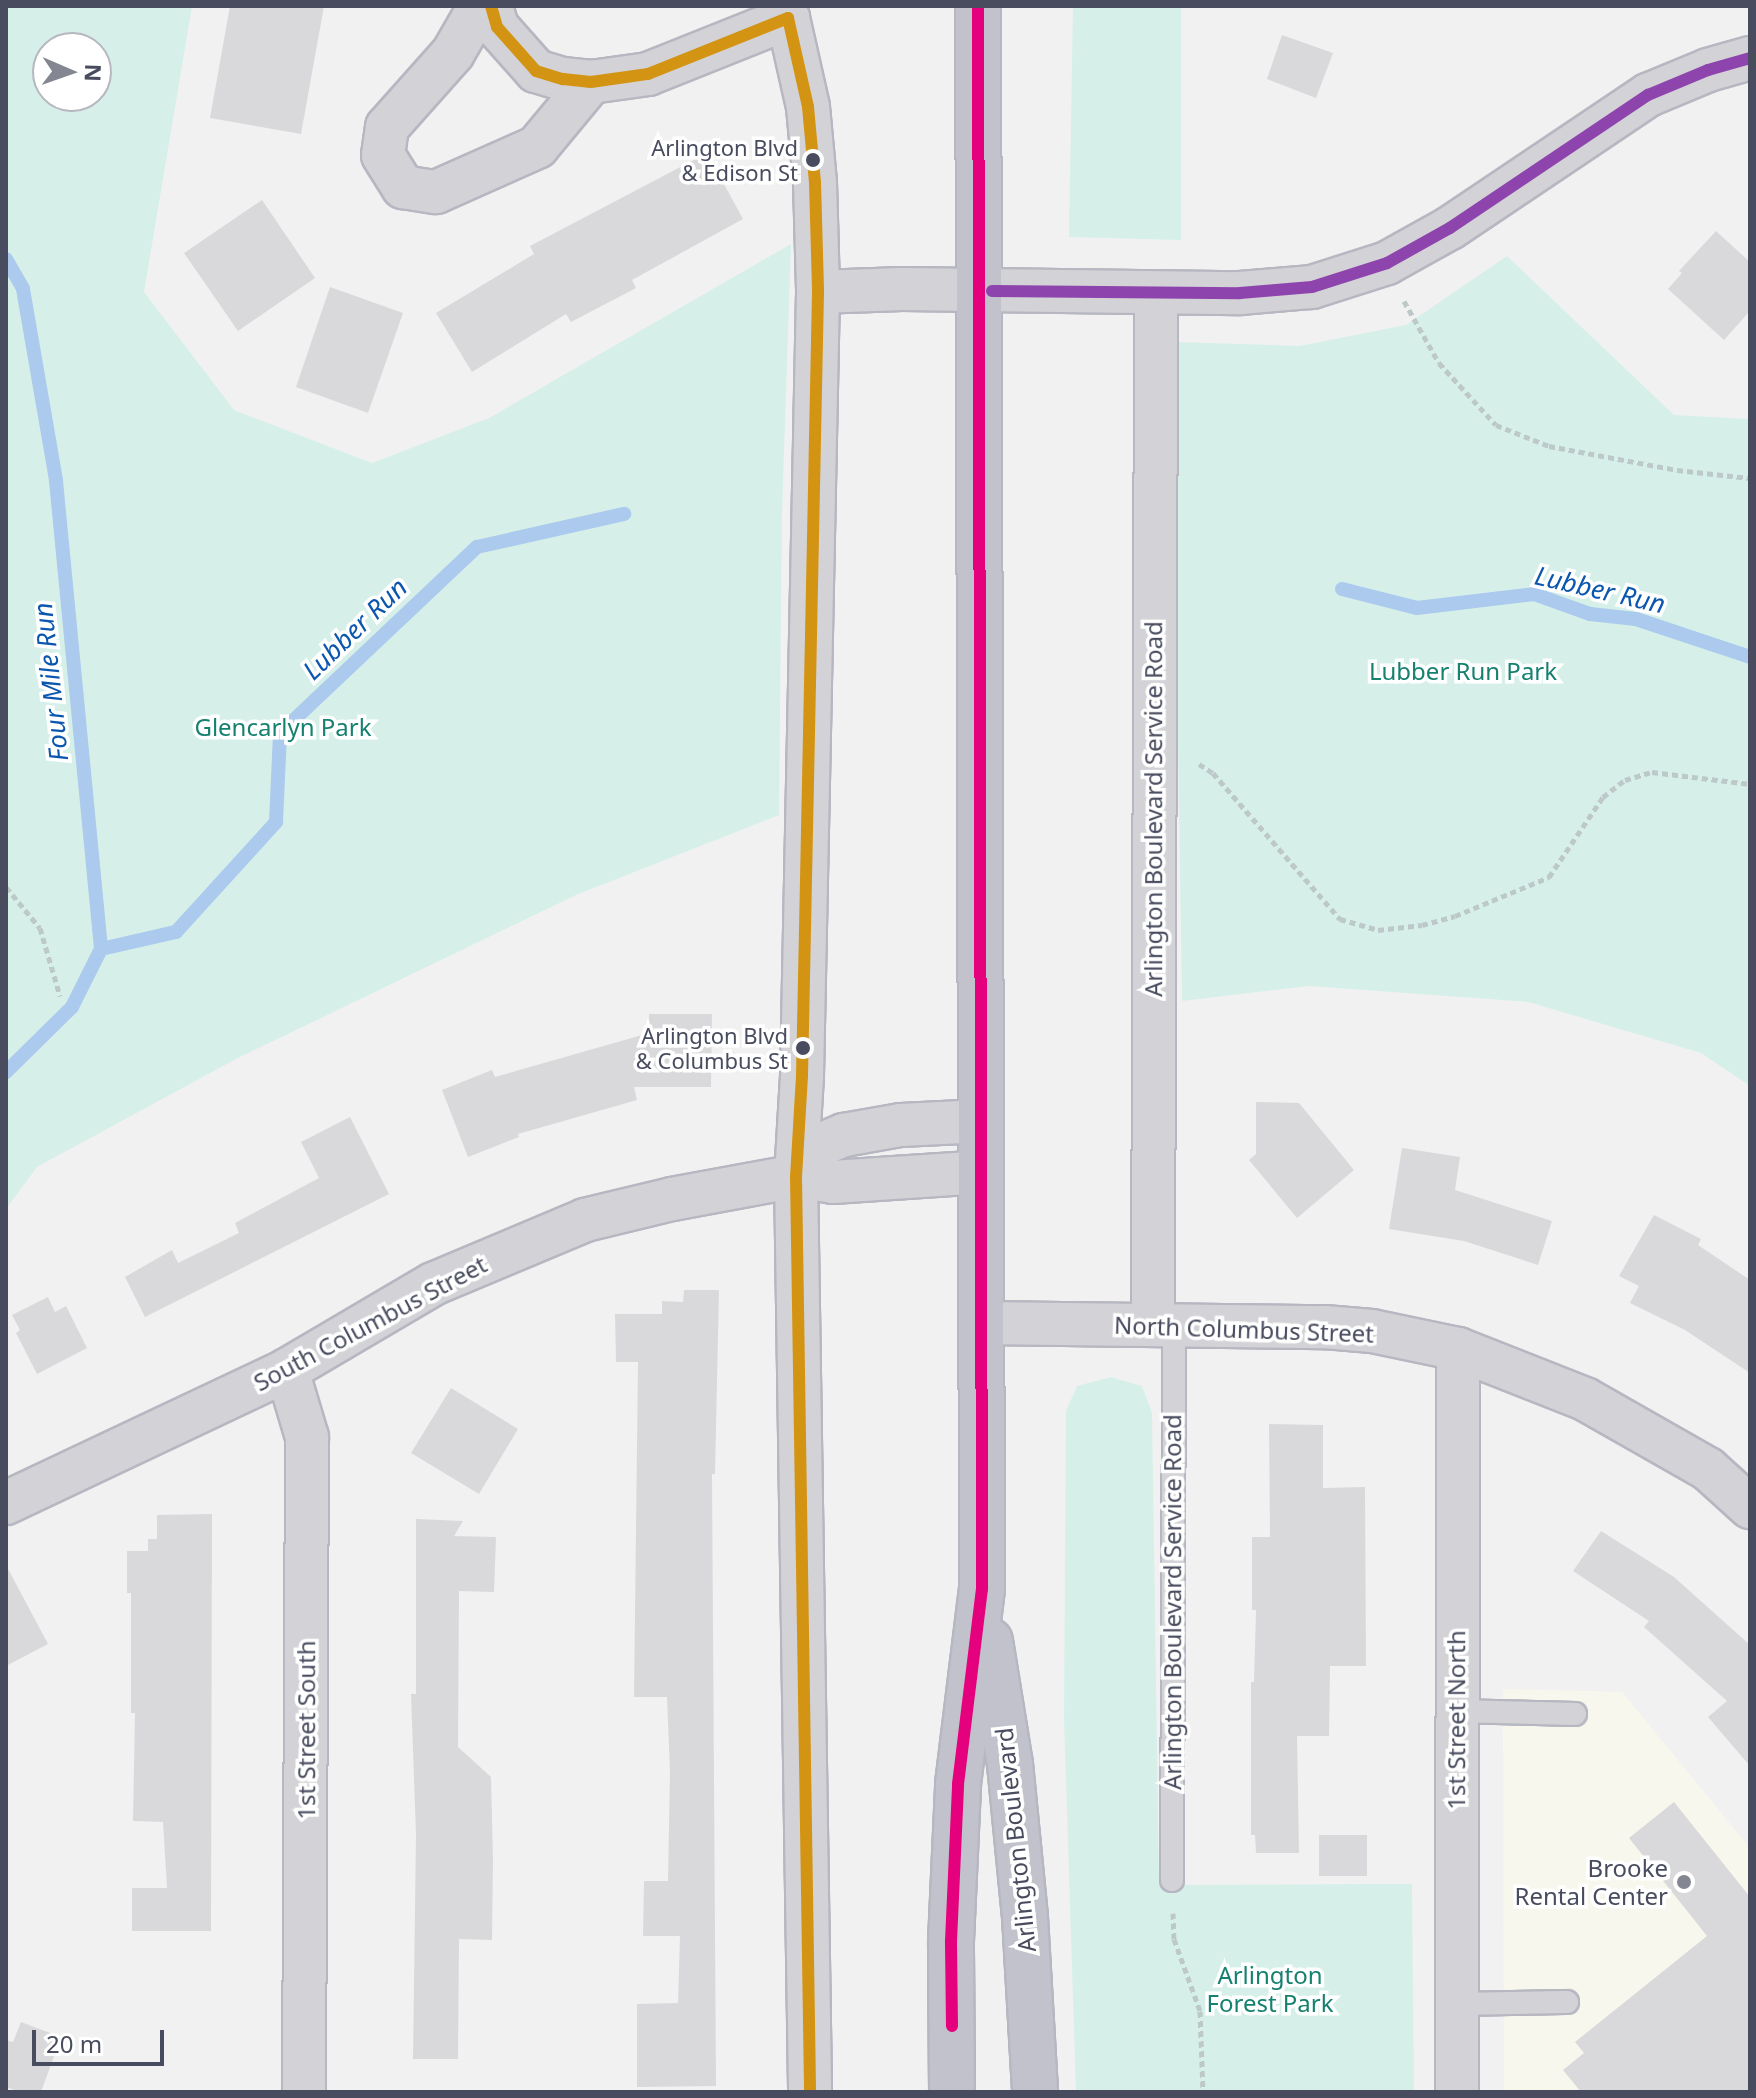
<!DOCTYPE html>
<html>
<head>
<meta charset="utf-8">
<style>
	body { margin:0 }
	#map { position:relative; width:1756px; height:2098px; overflow:hidden; background:#f2f1f1; font-family:"Noto Sans",sans-serif }
	div>[style] { position:absolute }
	[style*='--x'] { left:calc(var(--x)*1px); top:calc(var(--y)*1px); width:calc(var(--w)*1px); rotate:calc(var(--a)*1deg) }
	.commercial>* { inset:0; background:#f8f7ed }
	.green>* { inset:0; background:#d6f0e9 }
	.stream>* { height:14px; margin:-7px; padding:0 7px; transform-origin:7px; border-radius:7px; background:#abcaee }
	.building>* { inset:0; background:#d9d9db }
	.path>* { height:5px; margin-top:-2.5px; transform-origin:0; background:repeating-linear-gradient(90deg,#bdc8c8 0 6px,transparent 0 10px) }
	.roads { filter:drop-shadow(2px 0 #b6b7c1) drop-shadow(-2px 0 #b6b7c1) drop-shadow(0 2px #b6b7c1) drop-shadow(0 -2px #b6b7c1) }
	.lane>* { height:22px; margin:-11px; padding:0 11px; transform-origin:11px; border-radius:11px; background:#d3d3d7 }
	.street>* { height:42px; margin:-21px; padding:0 21px; transform-origin:21px; border-radius:21px; background:#d3d3d7 }
	.highway>* { height:44px; margin:-22px; padding:0 22px; transform-origin:22px; border-radius:22px; background:#c1c2cb }
	.bus-1>* { height:12px; margin:-6px; padding:0 6px; transform-origin:6px; border-radius:6px; background:#e5007d }
	.bus-2>* { height:12px; margin:-6px; padding:0 6px; transform-origin:6px; border-radius:6px; background:#d49413 }
	.bus-3>* { height:12px; margin:-6px; padding:0 6px; transform-origin:6px; border-radius:6px; background:#8e44ad }
	.dots>* { width:22px; height:22px; translate:-50% -50%; box-sizing:border-box; border:4px solid #fff; border-radius:50% }
	span { translate:-50% -50%; white-space:nowrap; text-align:center; line-height:1.15; -webkit-text-stroke:7px #fff; paint-order:stroke }
	.bus-label { font-size:22px; color:#484c5e }
	.right { translate:-100% -50%; text-align:right }
	.park-label { font-size:24px; color:#16816f }
	.street-label { font-size:24px; color:#484c5e }
	.poi-label { font-size:24px; color:#484c5e }
	.water-label { font-size:26px; color:#0b56ae; font-style:italic }
	.frame { position:absolute; inset:0; border:8px solid #484c5e; pointer-events:none }
	.north { position:absolute; left:32px; top:32px; width:80px; height:80px; box-sizing:border-box; background:#fff; border:2px solid #b6b7bf; border-radius:50%; rotate:92deg; font-size:22px; font-weight:700; line-height:32px; text-align:center; color:#484c5e }
	.north::after { content:''; display:block; margin:auto; width:28px; height:36px; background:#848691; clip-path:polygon(50% 0,100% 100%,50% 72%,0 100%) }
	.scale { position:absolute; left:32px; top:2030px; width:132px; height:36px; box-sizing:border-box; border:4px solid #484c5e; border-top:0; padding-left:10px; font-size:24px; line-height:28px; white-space:nowrap; color:#484c5e; -webkit-text-stroke:6px #fff; paint-order:stroke }
</style>
</head>
<body>
<div id="map">
	<div class="commercial">
		<i style="clip-path:polygon(1503px 1689px,1622px 1692px,1750px 1848px,1750px 2092px,1504px 2092px)"></i>
	</div>
	<div class="green">
		<i style="clip-path:polygon(evenodd,6px 6px,192px 6px,144px 292px,234px 410px,372px 463px,489px 418px,791px 244px,782px 513px,779px 815px,576px 895px,236px 1059px,37px 1167px,6px 1209px,6px 6px,48px 48px,96px 48px,96px 96px,48px 96px,48px 48px)"></i>
		<i style="clip-path:polygon(1073px 6px,1181px 6px,1181px 240px,1069px 237px)"></i>
		<i style="clip-path:polygon(1507px 256px,1674px 415px,1750px 419px,1750px 1086px,1701px 1053px,1528px 1002px,1309px 986px,1182px 1001px,1176px 606px,1177px 342px,1299px 346px,1406px 325px)"></i>
		<i style="clip-path:polygon(1111px 1377px,1142px 1386px,1152px 1413px,1159px 1885px,1412px 1884px,1414px 2092px,1076px 2092px,1064px 1719px,1066px 1411px,1077px 1386px)"></i>
	</div>
	<div class="stream">
		<i style="--x:6;--y:259;--w:34;--a:60"></i>
		<i style="--x:23;--y:289;--w:195;--a:80.2"></i>
		<i style="--x:56;--y:481;--w:470;--a:84.5"></i>
		<i style="--x:101;--y:949;--w:65;--a:116.6"></i>
		<i style="--x:72;--y:1007;--w:93;--a:135.4"></i>
		<i style="--x:1342;--y:589;--w:77;--a:14.2"></i>
		<i style="--x:1417;--y:608;--w:118;--a:-6.8"></i>
		<i style="--x:1534;--y:594;--w:59;--a:19.7"></i>
		<i style="--x:1590;--y:614;--w:46;--a:6.2"></i>
		<i style="--x:1636;--y:619;--w:120;--a:18.4"></i>
		<i style="--x:101;--y:949;--w:77;--a:-12.8"></i>
		<i style="--x:176;--y:932;--w:149;--a:-47.7"></i>
		<i style="--x:276;--y:822;--w:89;--a:-87.4"></i>
		<i style="--x:280;--y:733;--w:271;--a:-43.4"></i>
		<i style="--x:477;--y:547;--w:151;--a:-12.7"></i>
	</div>
	<div class="building">
		<i style="clip-path:polygon(230px 6px,324px 6px,301px 134px,210px 118px)"></i>
		<i style="clip-path:polygon(1282px 35px,1333px 53px,1316px 98px,1267px 79px)"></i>
		<i style="clip-path:polygon(707px 153px,743px 219px,632px 280px,636px 288px,571px 322px,566px 314px,472px 372px,436px 313px,534px 254px,530px 246px)"></i>
		<i style="clip-path:polygon(262px 200px,315px 278px,238px 331px,184px 253px)"></i>
		<i style="clip-path:polygon(1716px 231px,1750px 262px,1750px 311px,1724px 340px,1668px 289px,1682px 273px,1679px 271px)"></i>
		<i style="clip-path:polygon(330px 287px,403px 313px,368px 413px,296px 387px)"></i>
		<i style="clip-path:polygon(649px 1014px,712px 1014px,711px 1087px,634px 1087px,637px 1100px,518px 1134px,519px 1137px,468px 1157px,442px 1090px,492px 1070px,495px 1077px,649px 1033px)"></i>
		<i style="clip-path:polygon(1256px 1102px,1299px 1103px,1354px 1170px,1297px 1218px,1249px 1160px,1256px 1154px)"></i>
		<i style="clip-path:polygon(350px 1117px,389px 1194px,145px 1317px,125px 1277px,172px 1250px,178px 1263px,239px 1233px,235px 1223px,319px 1178px,301px 1142px)"></i>
		<i style="clip-path:polygon(1402px 1148px,1460px 1157px,1455px 1190px,1552px 1221px,1538px 1265px,1464px 1241px,1389px 1229px)"></i>
		<i style="clip-path:polygon(1654px 1215px,1701px 1239px,1698px 1245px,1750px 1280px,1750px 1373px,1685px 1330px,1630px 1303px,1639px 1286px,1619px 1276px)"></i>
		<i style="clip-path:polygon(684px 1290px,719px 1290px,715px 1474px,712px 1474px,716px 2086px,637px 2087px,637px 2004px,678px 2003px,680px 1936px,643px 1936px,644px 1881px,668px 1881px,670px 1771px,667px 1697px,634px 1697px,638px 1362px,616px 1362px,615px 1314px,662px 1314px,662px 1301px,683px 1302px)"></i>
		<i style="clip-path:polygon(48px 1297px,55px 1312px,66px 1306px,87px 1348px,37px 1374px,16px 1333px,20px 1330px,12px 1315px)"></i>
		<i style="clip-path:polygon(451px 1388px,518px 1429px,479px 1494px,411px 1453px)"></i>
		<i style="clip-path:polygon(1269px 1424px,1323px 1425px,1323px 1488px,1365px 1487px,1366px 1666px,1330px 1666px,1329px 1736px,1297px 1736px,1299px 1853px,1256px 1853px,1255px 1835px,1251px 1835px,1251px 1682px,1254px 1682px,1256px 1610px,1252px 1610px,1252px 1537px,1270px 1537px)"></i>
		<i style="clip-path:polygon(212px 1514px,211px 1931px,132px 1931px,132px 1888px,167px 1888px,163px 1822px,133px 1821px,135px 1713px,131px 1713px,131px 1593px,127px 1593px,127px 1551px,148px 1551px,148px 1539px,157px 1539px,157px 1515px)"></i>
		<i style="clip-path:polygon(416px 1519px,463px 1521px,454px 1536px,496px 1537px,494px 1592px,459px 1591px,458px 1747px,491px 1777px,493px 1860px,492px 1940px,459px 1939px,458px 2059px,413px 2059px,416px 1834px,411px 1694px,416px 1694px)"></i>
		<i style="clip-path:polygon(1601px 1531px,1674px 1577px,1750px 1645px,1750px 1766px,1708px 1717px,1727px 1701px,1644px 1627px,1649px 1621px,1573px 1571px)"></i>
		<i style="clip-path:polygon(6px 1565px,48px 1644px,6px 1666px)"></i>
		<i style="clip-path:polygon(1674px 1802px,1750px 1897px,1750px 2092px,1581px 2092px,1563px 2070px,1584px 2053px,1575px 2042px,1707px 1936px,1629px 1838px)"></i>
		<i style="clip-path:polygon(1319px 1835px,1367px 1835px,1367px 1876px,1319px 1876px)"></i>
		<i style="clip-path:polygon(21px 2022px,61px 2037px,41px 2092px,20px 2092px,6px 2087px,6px 2040px,13px 2042px)"></i>
	</div>
	<div class="path">
		<i style="--x:1404;--y:301;--w:71;--a:60.6"></i>
		<i style="--x:1439;--y:363;--w:84;--a:47.4"></i>
		<i style="--x:1496;--y:425;--w:57;--a:21.6"></i>
		<i style="--x:1549;--y:446;--w:130;--a:10.6"></i>
		<i style="--x:1677;--y:470;--w:73;--a:6.3"></i>
		<i style="--x:1199;--y:764;--w:17;--a:33"></i>
		<i style="--x:1213;--y:773;--w:194;--a:49"></i>
		<i style="--x:1340;--y:919;--w:40;--a:16"></i>
		<i style="--x:1378;--y:930;--w:44;--a:-6.5"></i>
		<i style="--x:1422;--y:925;--w:34;--a:-15"></i>
		<i style="--x:1455;--y:916;--w:102;--a:-22.5"></i>
		<i style="--x:1549;--y:877;--w:97;--a:-56"></i>
		<i style="--x:1603;--y:797;--w:28;--a:-38"></i>
		<i style="--x:1625;--y:780;--w:28;--a:-17"></i>
		<i style="--x:1652;--y:772;--w:99;--a:7"></i>
		<i style="--x:6;--y:887;--w:53;--a:50.3"></i>
		<i style="--x:40;--y:928;--w:71;--a:73.6"></i>
		<i style="--x:1173;--y:1913;--w:26;--a:88"></i>
		<i style="--x:1174;--y:1939;--w:77;--a:70.1"></i>
		<i style="--x:1200;--y:2011;--w:81;--a:87.9"></i>
	</div>
	<div class="roads">
		<div class="lane">
			<i style="--x:1456;--y:1711;--w:119;--a:1.4"></i>
			<i style="--x:1172;--y:1880;--w:556;--a:-89.79"></i>
			<i style="--x:1456;--y:2004;--w:111;--a:-1"></i>
		</div>
		<div class="street">
			<i style="--x:480;--y:6;--w:54;--a:119.9"></i>
			<i style="--x:453;--y:53;--w:99;--a:131.7"></i>
			<i style="--x:387;--y:127;--w:28;--a:98"></i>
			<i style="--x:383;--y:155;--w:38;--a:58"></i>
			<i style="--x:403;--y:187;--w:33;--a:9"></i>
			<i style="--x:436;--y:192;--w:111;--a:-24"></i>
			<i style="--x:537;--y:147;--w:85;--a:-50.3"></i>
			<i style="--x:491;--y:6;--w:22;--a:74"></i>
			<i style="--x:497;--y:27;--w:59;--a:48.4"></i>
			<i style="--x:536;--y:71;--w:28;--a:17"></i>
			<i style="--x:563;--y:79;--w:28;--a:6"></i>
			<i style="--x:591;--y:82;--w:58;--a:-8"></i>
			<i style="--x:648;--y:74;--w:151;--a:-21.8"></i>
			<i style="--x:788;--y:18;--w:91;--a:77.3"></i>
			<i style="--x:808;--y:107;--w:75;--a:84.7"></i>
			<i style="--x:815;--y:182;--w:110;--a:88.4"></i>
			<i style="--x:818;--y:292;--w:784;--a:91.17"></i>
			<i style="--x:802;--y:1076;--w:100;--a:93.4"></i>
			<i style="--x:796;--y:1176;--w:916;--a:89.12"></i>
			<i style="--x:818;--y:292;--w:84;--a:-2"></i>
			<i style="--x:902;--y:289;--w:338;--a:0.7"></i>
			<i style="--x:1240;--y:293;--w:72;--a:-4.8"></i>
			<i style="--x:1312;--y:287;--w:79;--a:-17.7"></i>
			<i style="--x:1387;--y:263;--w:72;--a:-29.1"></i>
			<i style="--x:1450;--y:228;--w:239;--a:-33.9"></i>
			<i style="--x:1648;--y:95;--w:65;--a:-22.6"></i>
			<i style="--x:1708;--y:70;--w:44;--a:-15.9"></i>
			<i style="--x:796;--y:1176;--w:39;--a:-52"></i>
			<i style="--x:820;--y:1145;--w:26;--a:-23"></i>
			<i style="--x:844;--y:1135;--w:58;--a:-10"></i>
			<i style="--x:901;--y:1125;--w:81;--a:-2.8"></i>
			<i style="--x:982;--y:1323;--w:343;--a:0.7"></i>
			<i style="--x:1325;--y:1327;--w:47;--a:4.9"></i>
			<i style="--x:1372;--y:1331;--w:88;--a:11.8"></i>
			<i style="--x:1458;--y:1349;--w:136;--a:21.5"></i>
			<i style="--x:1585;--y:1399;--w:142;--a:29.6"></i>
			<i style="--x:1708;--y:1469;--w:57;--a:42.1"></i>
			<i style="--x:1153;--y:1324;--w:1030;--a:-89.83"></i>
			<i style="--x:287;--y:1370;--w:70;--a:73.4"></i>
			<i style="--x:307;--y:1437;--w:655;--a:90.26"></i>
			<i style="--x:6;--y:1503;--w:311;--a:-25.3"></i>
			<i style="--x:287;--y:1370;--w:169;--a:-30.5"></i>
			<i style="--x:433;--y:1284;--w:165;--a:-22.8"></i>
			<i style="--x:585;--y:1220;--w:89;--a:-13.6"></i>
			<i style="--x:672;--y:1199;--w:126;--a:-10.5"></i>
			<i style="--x:796;--y:1176;--w:37;--a:9"></i>
			<i style="--x:833;--y:1182;--w:149;--a:-3.8"></i>
			<i style="--x:1457;--y:2092;--w:743;--a:-89.92"></i>
		</div>
		<div class="highway">
			<i style="--x:990;--y:1641;--w:125;--a:80.8"></i>
			<i style="--x:1010;--y:1764;--w:154;--a:84.4"></i>
			<i style="--x:1025;--y:1917;--w:175;--a:86.7"></i>
			<i style="--x:952;--y:2092;--w:151;--a:-90.4"></i>
			<i style="--x:951;--y:1941;--w:157;--a:-87.4"></i>
			<i style="--x:958;--y:1784;--w:196;--a:-83"></i>
			<i style="--x:982;--y:1589;--w:1583;--a:-90.14"></i>
		</div>
	</div>
	<div class="bus-1">
		<i style="--x:952;--y:2026;--w:85;--a:-90.7"></i>
		<i style="--x:951;--y:1941;--w:157;--a:-87.4"></i>
		<i style="--x:958;--y:1784;--w:196;--a:-83"></i>
		<i style="--x:982;--y:1589;--w:1583;--a:-90.14"></i>
	</div>
	<div class="bus-2">
		<i style="--x:491;--y:6;--w:22;--a:74"></i>
		<i style="--x:497;--y:27;--w:59;--a:48.4"></i>
		<i style="--x:536;--y:71;--w:28;--a:17"></i>
		<i style="--x:563;--y:79;--w:28;--a:6"></i>
		<i style="--x:591;--y:82;--w:58;--a:-8"></i>
		<i style="--x:648;--y:74;--w:151;--a:-21.8"></i>
		<i style="--x:788;--y:18;--w:91;--a:77.3"></i>
		<i style="--x:808;--y:107;--w:75;--a:84.7"></i>
		<i style="--x:815;--y:182;--w:110;--a:88.4"></i>
		<i style="--x:818;--y:292;--w:784;--a:91.17"></i>
		<i style="--x:802;--y:1076;--w:100;--a:93.4"></i>
		<i style="--x:796;--y:1176;--w:916;--a:89.12"></i>
	</div>
	<div class="bus-3">
		<i style="--x:992;--y:291;--w:248;--a:0.5"></i>
		<i style="--x:1240;--y:293;--w:72;--a:-4.8"></i>
		<i style="--x:1312;--y:287;--w:79;--a:-17.7"></i>
		<i style="--x:1387;--y:263;--w:72;--a:-29.1"></i>
		<i style="--x:1450;--y:228;--w:239;--a:-33.9"></i>
		<i style="--x:1648;--y:95;--w:65;--a:-22.6"></i>
		<i style="--x:1708;--y:70;--w:44;--a:-15.9"></i>
	</div>
	<div class="dots">
		<i style="left:813px;top:160px;background:#484c5e"></i>
		<i style="left:803px;top:1048px;background:#484c5e"></i>
		<i style="left:1684px;top:1882px;background:#848691"></i>
	</div>
	<div class="bus-label">
		<span class="right" style="left:798px;top:160px">Arlington Blvd<br>&amp; Edison St</span>
		<span class="right" style="left:788px;top:1048px">Arlington Blvd<br>&amp; Columbus St</span>
	</div>
	<div class="park-label">
		<span style="left:1463px;top:671px">Lubber Run Park</span>
		<span style="left:283px;top:727px">Glencarlyn Park</span>
		<span style="left:1270px;top:1989px">Arlington<br>Forest Park</span>
	</div>
	<div class="street-label">
		<span style="left:1153px;top:809px;rotate:-90deg">Arlington Boulevard Service Road</span>
		<span style="left:370px;top:1323px;rotate:-28deg">South Columbus Street</span>
		<span style="left:1244px;top:1329px;rotate:2deg">North Columbus Street</span>
		<span style="left:1172px;top:1602px;rotate:-90deg">Arlington Boulevard Service Road</span>
		<span style="left:1456px;top:1720px;rotate:-90deg">1st Street North</span>
		<span style="left:306px;top:1730px;rotate:-90deg">1st Street South</span>
		<span style="left:1015px;top:1840px;rotate:-96deg">Arlington Boulevard</span>
	</div>
	<div class="poi-label">
		<span class="right" style="left:1668px;top:1882px">Brooke<br>Rental Center</span>
	</div>
	<div class="water-label">
		<span style="left:1600px;top:590px;rotate:13deg">Lubber Run</span>
		<span style="left:355px;top:629px;rotate:-44deg">Lubber Run</span>
		<span style="left:51px;top:682px;rotate:-96deg">Four Mile Run</span>
	</div>
	<div class="frame"></div>
	<div class="north">N</div>
	<div class="scale">20 m</div>
</div>
</body>
</html>
